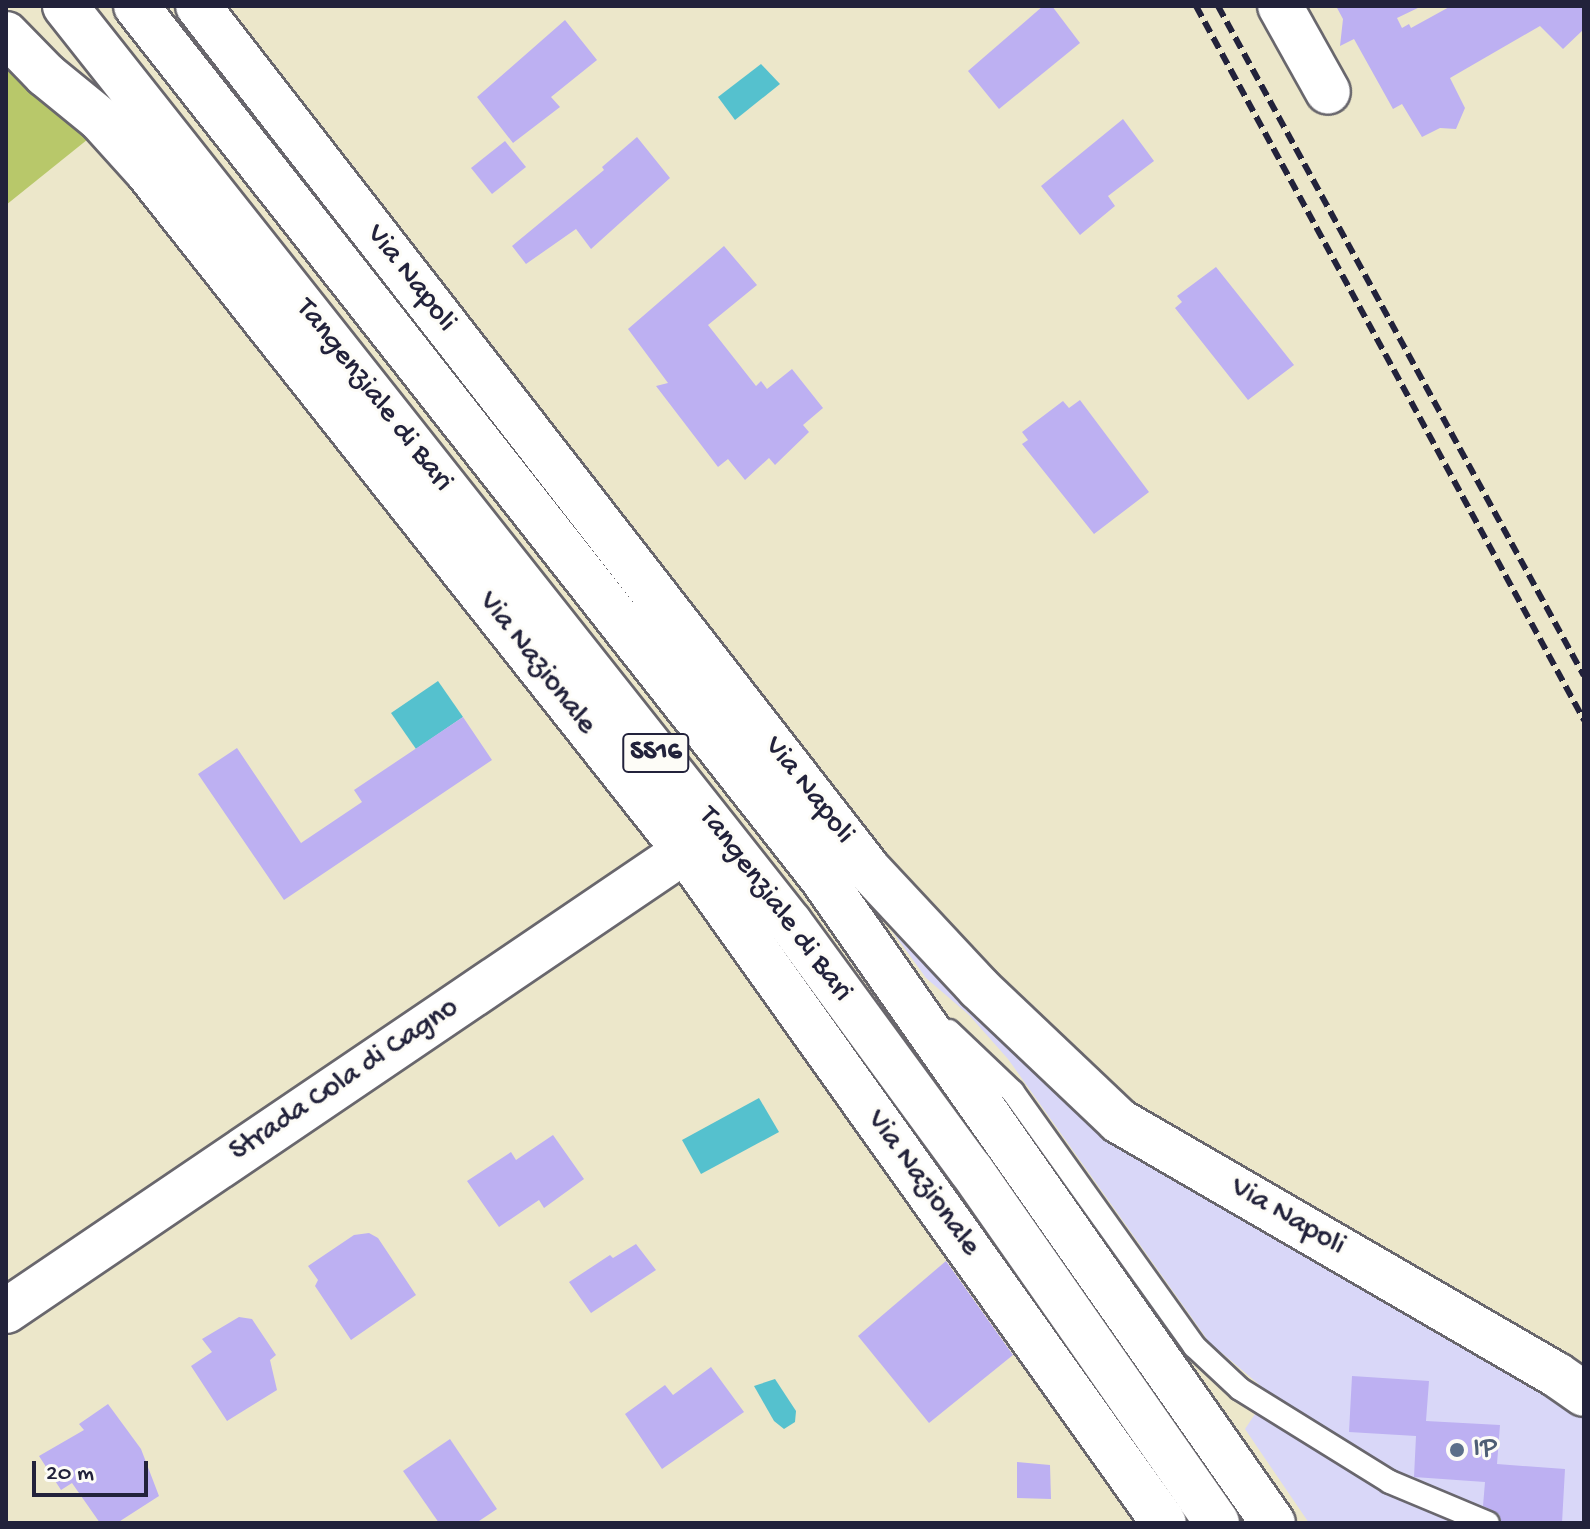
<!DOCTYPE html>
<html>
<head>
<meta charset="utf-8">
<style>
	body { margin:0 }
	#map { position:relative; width:1590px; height:1529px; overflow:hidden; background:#ece7ca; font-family:"Gochi Hand",sans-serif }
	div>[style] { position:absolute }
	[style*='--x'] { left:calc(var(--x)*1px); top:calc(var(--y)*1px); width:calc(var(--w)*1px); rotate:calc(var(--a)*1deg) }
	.built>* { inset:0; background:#d9d7f8 }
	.green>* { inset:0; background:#b8c86a }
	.water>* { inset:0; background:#55c1ce }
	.building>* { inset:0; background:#bdb0f2 }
	.roads { filter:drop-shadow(2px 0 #69676d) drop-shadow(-2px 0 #69676d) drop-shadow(0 2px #69676d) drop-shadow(0 -2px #69676d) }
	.service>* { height:22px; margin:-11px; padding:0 11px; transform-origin:11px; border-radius:11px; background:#fff }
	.minor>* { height:44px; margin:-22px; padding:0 22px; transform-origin:22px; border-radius:22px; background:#fff }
	.trunk>* { height:44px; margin:-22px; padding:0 22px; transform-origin:22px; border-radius:22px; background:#fff }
	.rail>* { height:6px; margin-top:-3px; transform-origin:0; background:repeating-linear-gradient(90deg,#22223b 0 12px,transparent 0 18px) }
	.dots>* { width:22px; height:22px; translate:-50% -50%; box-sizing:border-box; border:4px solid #fdfcf7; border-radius:50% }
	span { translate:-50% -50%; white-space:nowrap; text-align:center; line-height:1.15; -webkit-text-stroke:6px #fdfcf7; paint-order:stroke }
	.shield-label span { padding:2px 6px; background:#fdfcf7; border:2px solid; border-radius:6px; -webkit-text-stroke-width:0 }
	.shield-label { font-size:28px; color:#22223b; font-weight:700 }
	.street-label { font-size:30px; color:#22223b }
	.service-label { font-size:30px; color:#4e5e75 }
	.left { translate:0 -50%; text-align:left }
	.frame { position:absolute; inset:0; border:8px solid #22223b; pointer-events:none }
	.scale { position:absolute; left:32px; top:1461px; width:116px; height:36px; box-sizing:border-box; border:4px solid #22223b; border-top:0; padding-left:10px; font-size:24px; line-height:28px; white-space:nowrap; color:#22223b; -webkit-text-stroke:6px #fdfcf7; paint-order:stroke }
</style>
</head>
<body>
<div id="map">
	<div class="built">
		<i style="clip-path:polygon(861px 888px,1063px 1093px,1562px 1397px,1584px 1416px,1584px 1523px,1309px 1523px,1245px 1429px,1269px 1393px,1209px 1342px,1008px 1059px,969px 1015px,926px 978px)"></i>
	</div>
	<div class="green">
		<i style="clip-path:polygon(6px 12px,103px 127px,6px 205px)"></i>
	</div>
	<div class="water">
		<i style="clip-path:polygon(761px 64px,780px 84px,735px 120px,718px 97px)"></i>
		<i style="clip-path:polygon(438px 681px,463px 717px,416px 749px,391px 713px)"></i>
		<i style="clip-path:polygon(759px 1098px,779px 1132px,701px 1174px,682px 1140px)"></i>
		<i style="clip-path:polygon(775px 1379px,796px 1411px,795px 1422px,784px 1429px,774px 1421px,754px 1386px)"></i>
	</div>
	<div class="building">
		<i style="clip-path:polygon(1043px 6px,1052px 6px,1080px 43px,999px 109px,968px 71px)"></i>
		<i style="clip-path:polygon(1336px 6px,1422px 6px,1397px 18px,1402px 28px,1409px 24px,1411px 28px,1451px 6px,1584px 6px,1584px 29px,1563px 49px,1540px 26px,1450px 78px,1465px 108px,1456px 129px,1440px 128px,1422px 137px,1402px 104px,1393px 109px,1354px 39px,1340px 46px,1343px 19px)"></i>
		<i style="clip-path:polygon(565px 20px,597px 60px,551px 97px,560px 107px,513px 143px,477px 97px)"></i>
		<i style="clip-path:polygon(1123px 119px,1154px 161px,1108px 196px,1115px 206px,1080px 235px,1041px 186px)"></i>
		<i style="clip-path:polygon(637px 137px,670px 178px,591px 249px,576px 229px,526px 264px,512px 246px,604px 170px,602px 167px)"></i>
		<i style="clip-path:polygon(505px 141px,526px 167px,492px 194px,471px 168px)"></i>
		<i style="clip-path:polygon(724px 246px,757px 285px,708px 325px,756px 386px,761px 381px,767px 389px,792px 369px,823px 408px,803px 425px,809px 432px,775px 465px,769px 458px,745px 480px,728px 459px,718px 467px,656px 386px,668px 383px,628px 329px)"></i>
		<i style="clip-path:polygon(1216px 267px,1294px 365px,1248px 400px,1175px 308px,1182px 302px,1177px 296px)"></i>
		<i style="clip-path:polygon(1080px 400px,1149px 492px,1094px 534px,1022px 444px,1028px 440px,1022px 432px,1063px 401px,1069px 408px)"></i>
		<i style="clip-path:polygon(463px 717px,492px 760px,284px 900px,198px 774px,237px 748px,301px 843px,362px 802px,354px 790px)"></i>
		<i style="clip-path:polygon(553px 1135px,584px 1179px,544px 1208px,539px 1200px,499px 1227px,467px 1181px,511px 1152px,516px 1160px)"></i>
		<i style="clip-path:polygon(369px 1233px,378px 1238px,416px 1295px,351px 1340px,315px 1286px,318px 1280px,308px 1266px,354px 1235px)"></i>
		<i style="clip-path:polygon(636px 1244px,656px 1270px,591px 1313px,569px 1282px,610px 1255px,613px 1258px)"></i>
		<i style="clip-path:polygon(946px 1261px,1013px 1355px,929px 1423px,858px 1336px)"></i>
		<i style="clip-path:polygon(239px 1317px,252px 1319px,276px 1355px,270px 1360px,277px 1390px,227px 1421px,191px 1366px,212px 1352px,202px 1339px)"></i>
		<i style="clip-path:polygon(711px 1367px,744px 1412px,662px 1469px,625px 1414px,665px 1385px,673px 1395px)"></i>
		<i style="clip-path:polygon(1352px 1376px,1429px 1381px,1426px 1421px,1500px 1425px,1497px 1464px,1565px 1469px,1562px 1523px,1502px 1523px,1499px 1514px,1483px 1506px,1485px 1482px,1414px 1477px,1416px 1436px,1349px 1432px)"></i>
		<i style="clip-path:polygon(108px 1404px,141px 1449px,159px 1496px,117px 1523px,100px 1523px,72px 1483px,61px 1490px,39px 1456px,84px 1430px,79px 1424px)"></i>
		<i style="clip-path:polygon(450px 1439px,497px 1509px,476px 1523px,439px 1523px,403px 1471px)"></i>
		<i style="clip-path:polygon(1017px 1462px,1050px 1465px,1051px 1499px,1017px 1498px)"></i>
	</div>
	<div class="roads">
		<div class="service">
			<i style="--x:949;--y:1031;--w:88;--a:43.6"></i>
			<i style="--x:1013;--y:1092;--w:312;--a:54.5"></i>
			<i style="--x:1194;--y:1346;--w:63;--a:43.1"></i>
			<i style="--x:1240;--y:1389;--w:176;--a:31.8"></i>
			<i style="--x:1390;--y:1482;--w:106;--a:22.7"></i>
		</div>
		<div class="minor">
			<i style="--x:198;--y:6;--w:1094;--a:52.17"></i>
			<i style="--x:869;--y:870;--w:161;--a:47"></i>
			<i style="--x:979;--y:988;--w:193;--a:43.5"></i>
			<i style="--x:1119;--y:1121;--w:506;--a:30.11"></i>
			<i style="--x:1557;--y:1375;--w:33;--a:35"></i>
			<i style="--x:1280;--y:6;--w:98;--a:60.8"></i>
			<i style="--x:6;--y:34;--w:57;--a:45.7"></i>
			<i style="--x:46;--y:75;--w:70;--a:39.2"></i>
			<i style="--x:100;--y:119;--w:70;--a:47.9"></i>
			<i style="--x:147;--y:171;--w:867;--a:51.65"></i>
			<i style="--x:685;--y:851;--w:825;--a:54.52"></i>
			<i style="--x:6;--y:1311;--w:820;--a:-34.12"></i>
		</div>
		<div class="trunk">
			<i style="--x:65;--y:6;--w:1169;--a:51.67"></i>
			<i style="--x:790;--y:923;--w:306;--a:53.8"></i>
			<i style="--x:971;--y:1170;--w:430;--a:55.1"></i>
			<i style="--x:136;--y:6;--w:1109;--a:51.81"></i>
			<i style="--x:822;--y:878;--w:787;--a:55.04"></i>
		</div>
	</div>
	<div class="rail">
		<i style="--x:1196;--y:6;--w:813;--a:61.48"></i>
		<i style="--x:1218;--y:6;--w:763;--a:61.35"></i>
	</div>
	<div class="dots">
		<i style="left:1457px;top:1450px;background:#5c6f8a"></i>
	</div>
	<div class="shield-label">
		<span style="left:656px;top:753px">SS16</span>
	</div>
	<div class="street-label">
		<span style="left:410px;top:279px;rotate:52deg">Via Napoli</span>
		<span style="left:373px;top:396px;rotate:52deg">Tangenziale di Bari</span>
		<span style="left:536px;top:664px;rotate:52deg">Via Nazionale</span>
		<span style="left:808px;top:791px;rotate:52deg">Via Napoli</span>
		<span style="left:774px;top:905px;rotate:53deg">Tangenziale di Bari</span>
		<span style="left:345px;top:1081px;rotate:-34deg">Strada Cola di Cagno</span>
		<span style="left:922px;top:1184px;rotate:54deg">Via Nazionale</span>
		<span style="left:1287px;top:1218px;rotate:30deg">Via Napoli</span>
	</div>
	<div class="service-label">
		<span class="left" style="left:1473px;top:1450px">IP</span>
	</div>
	<div class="frame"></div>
	<div class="scale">20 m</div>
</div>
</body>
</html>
